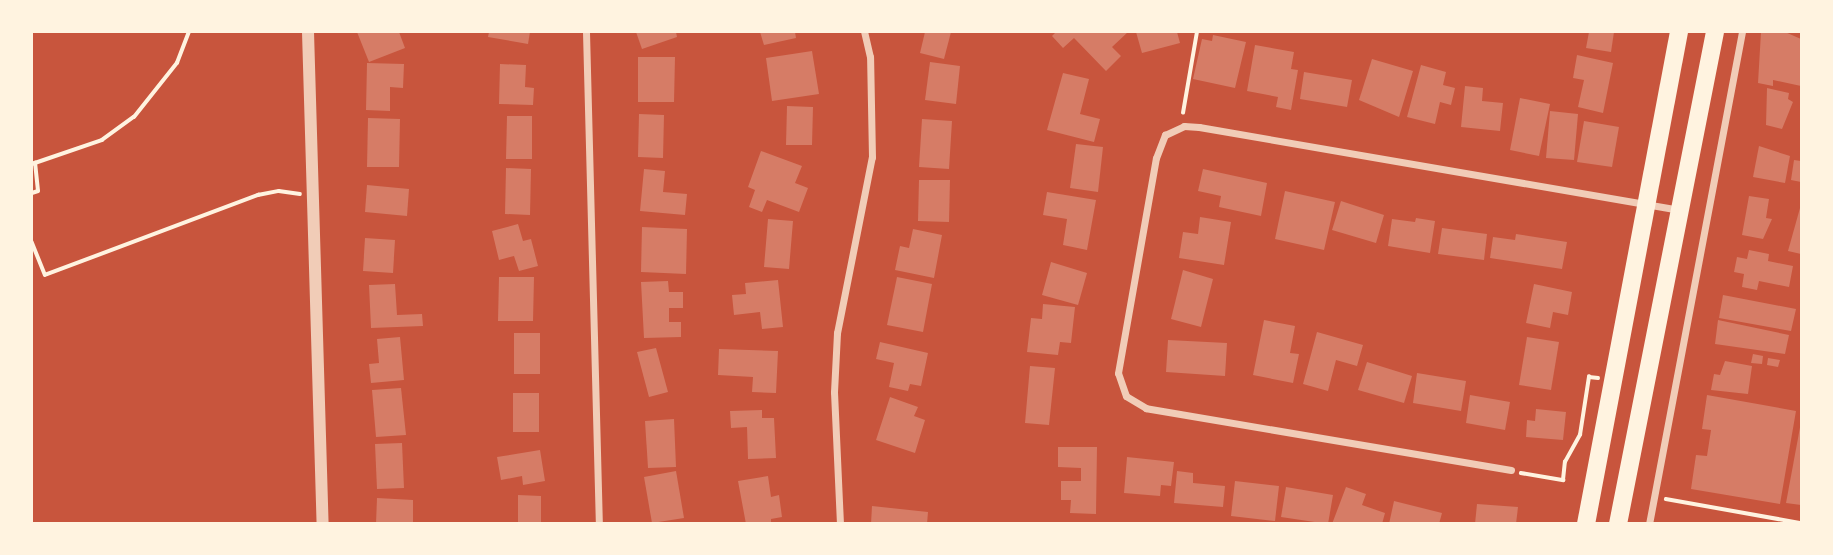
<!DOCTYPE html>
<html>
<head>
<meta charset="utf-8">
<style>
	body { margin:0 }
	#map { position:relative; width:1833px; height:555px; overflow:hidden; background:#c8553d; font-family:Helvetica,sans-serif }
	div>[style] { position:absolute }
	[style*='--x'] { left:calc(var(--x)*1px); top:calc(var(--y)*1px); width:calc(var(--w)*1px); rotate:calc(var(--a)*1deg) }
	.building>* { inset:0; background:#d67c66 }
	.path>* { height:3.5px; margin:-1.75px; padding:0 1.75px; transform-origin:1.75px; border-radius:1.75px; background:#fff3e0 }
	.minor>* { height:7px; margin:-3.5px; padding:0 3.5px; transform-origin:3.5px; border-radius:3.5px; background:#f1ccb7 }
	.tertiary>* { height:12px; margin:-6px; padding:0 6px; transform-origin:6px; border-radius:6px; background:#f1ccb7 }
	.primary>* { height:18px; margin:-9px; padding:0 9px; transform-origin:9px; border-radius:9px; background:#fff3e0 }
	span { translate:-50% -50%; white-space:nowrap; text-align:center; line-height:1.15; -webkit-text-stroke:7px #fff3e0; paint-order:stroke }
	.frame { position:absolute; inset:0; border:33px solid #fff3e0; pointer-events:none }
</style>
</head>
<body>
<div id="map">
	<div class="building">
		<i style="clip-path:polygon(357px 32px,399px 32px,405px 48px,369px 62px)"></i>
		<i style="clip-path:polygon(489px 32px,530px 32px,528px 44px,488px 37px)"></i>
		<i style="clip-path:polygon(636px 32px,676px 32px,677px 37px,642px 49px)"></i>
		<i style="clip-path:polygon(760px 32px,795px 32px,796px 38px,764px 45px)"></i>
		<i style="clip-path:polygon(925px 32px,951px 32px,944px 59px,920px 53px)"></i>
		<i style="clip-path:polygon(1056px 32px,1128px 32px,1112px 47px,1121px 56px,1106px 71px,1074px 38px,1063px 48px,1052px 36px)"></i>
		<i style="clip-path:polygon(1136px 32px,1177px 32px,1180px 43px,1142px 53px)"></i>
		<i style="clip-path:polygon(1589px 32px,1614px 32px,1611px 52px,1586px 48px)"></i>
		<i style="clip-path:polygon(1761px 32px,1785px 32px,1801px 39px,1801px 86px,1773px 80px,1773px 86px,1758px 83px)"></i>
		<i style="clip-path:polygon(1213px 35px,1246px 42px,1235px 88px,1193px 79px,1202px 39px,1212px 41px)"></i>
		<i style="clip-path:polygon(1255px 45px,1294px 52px,1291px 69px,1298px 70px,1291px 110px,1276px 107px,1278px 97px,1247px 91px)"></i>
		<i style="clip-path:polygon(812px 51px,819px 94px,772px 101px,766px 58px)"></i>
		<i style="clip-path:polygon(1577px 55px,1613px 63px,1603px 113px,1578px 107px,1584px 80px,1573px 78px)"></i>
		<i style="clip-path:polygon(638px 57px,675px 57px,674px 102px,638px 102px)"></i>
		<i style="clip-path:polygon(1372px 59px,1413px 71px,1399px 117px,1359px 100px)"></i>
		<i style="clip-path:polygon(930px 62px,960px 66px,956px 104px,925px 100px)"></i>
		<i style="clip-path:polygon(367px 63px,404px 64px,403px 88px,390px 87px,390px 111px,366px 110px)"></i>
		<i style="clip-path:polygon(500px 64px,526px 65px,525px 87px,534px 88px,533px 105px,499px 104px)"></i>
		<i style="clip-path:polygon(1421px 65px,1446px 72px,1443px 85px,1455px 88px,1451px 105px,1440px 102px,1435px 124px,1407px 117px)"></i>
		<i style="clip-path:polygon(1304px 72px,1352px 80px,1347px 107px,1300px 99px)"></i>
		<i style="clip-path:polygon(1063px 73px,1089px 79px,1080px 114px,1100px 119px,1094px 142px,1047px 130px)"></i>
		<i style="clip-path:polygon(1465px 86px,1483px 88px,1482px 101px,1503px 103px,1500px 131px,1461px 127px)"></i>
		<i style="clip-path:polygon(1767px 88px,1789px 93px,1788px 99px,1793px 102px,1782px 129px,1766px 125px)"></i>
		<i style="clip-path:polygon(1520px 98px,1550px 104px,1539px 156px,1510px 150px)"></i>
		<i style="clip-path:polygon(787px 106px,813px 107px,812px 145px,786px 145px)"></i>
		<i style="clip-path:polygon(1550px 111px,1578px 114px,1574px 160px,1546px 158px)"></i>
		<i style="clip-path:polygon(639px 114px,664px 115px,663px 158px,638px 157px)"></i>
		<i style="clip-path:polygon(507px 116px,532px 116px,532px 159px,506px 159px)"></i>
		<i style="clip-path:polygon(368px 118px,400px 119px,399px 167px,367px 167px)"></i>
		<i style="clip-path:polygon(922px 119px,952px 121px,949px 169px,919px 167px)"></i>
		<i style="clip-path:polygon(1584px 121px,1619px 127px,1612px 167px,1577px 162px)"></i>
		<i style="clip-path:polygon(1076px 144px,1103px 147px,1098px 192px,1070px 188px)"></i>
		<i style="clip-path:polygon(1759px 146px,1790px 156px,1785px 183px,1753px 177px)"></i>
		<i style="clip-path:polygon(761px 151px,802px 166px,795px 183px,808px 188px,799px 212px,767px 200px,762px 212px,749px 207px,755px 190px,748px 187px)"></i>
		<i style="clip-path:polygon(1794px 160px,1801px 161px,1801px 182px,1791px 180px)"></i>
		<i style="clip-path:polygon(506px 168px,531px 169px,530px 215px,505px 214px)"></i>
		<i style="clip-path:polygon(644px 169px,665px 171px,663px 192px,687px 194px,685px 215px,640px 211px)"></i>
		<i style="clip-path:polygon(1203px 169px,1267px 183px,1261px 216px,1219px 207px,1221px 196px,1198px 191px)"></i>
		<i style="clip-path:polygon(919px 180px,950px 180px,949px 222px,918px 221px)"></i>
		<i style="clip-path:polygon(367px 185px,409px 189px,407px 216px,365px 212px)"></i>
		<i style="clip-path:polygon(1285px 191px,1335px 202px,1324px 250px,1275px 239px)"></i>
		<i style="clip-path:polygon(1047px 192px,1096px 200px,1087px 250px,1063px 245px,1067px 219px,1043px 215px)"></i>
		<i style="clip-path:polygon(1749px 196px,1769px 199px,1766px 218px,1772px 219px,1763px 239px,1742px 235px)"></i>
		<i style="clip-path:polygon(1341px 201px,1384px 215px,1376px 243px,1332px 230px)"></i>
		<i style="clip-path:polygon(1800px 208px,1801px 209px,1801px 254px,1788px 251px)"></i>
		<i style="clip-path:polygon(1200px 217px,1231px 222px,1224px 265px,1179px 258px,1183px 232px,1198px 234px)"></i>
		<i style="clip-path:polygon(1416px 218px,1435px 221px,1430px 253px,1388px 246px,1392px 219px,1415px 222px)"></i>
		<i style="clip-path:polygon(768px 219px,793px 221px,789px 269px,764px 267px)"></i>
		<i style="clip-path:polygon(518px 224px,523px 241px,531px 239px,538px 266px,519px 271px,514px 256px,499px 260px,492px 231px)"></i>
		<i style="clip-path:polygon(642px 227px,687px 229px,686px 274px,641px 272px)"></i>
		<i style="clip-path:polygon(1442px 228px,1487px 234px,1484px 260px,1438px 254px)"></i>
		<i style="clip-path:polygon(913px 229px,942px 235px,934px 278px,895px 270px,900px 246px,909px 248px)"></i>
		<i style="clip-path:polygon(1516px 234px,1567px 242px,1562px 269px,1490px 258px,1493px 237px,1515px 240px)"></i>
		<i style="clip-path:polygon(365px 238px,395px 240px,393px 273px,363px 271px)"></i>
		<i style="clip-path:polygon(1749px 250px,1769px 254px,1768px 261px,1793px 266px,1789px 287px,1759px 281px,1757px 290px,1742px 287px,1744px 274px,1734px 272px,1737px 257px,1747px 259px)"></i>
		<i style="clip-path:polygon(1051px 262px,1087px 273px,1078px 305px,1042px 295px)"></i>
		<i style="clip-path:polygon(1183px 270px,1213px 279px,1201px 327px,1171px 319px)"></i>
		<i style="clip-path:polygon(499px 277px,534px 277px,533px 321px,498px 321px)"></i>
		<i style="clip-path:polygon(897px 277px,932px 284px,923px 332px,887px 325px)"></i>
		<i style="clip-path:polygon(778px 280px,783px 327px,762px 329px,760px 312px,734px 315px,732px 295px,746px 294px,745px 283px)"></i>
		<i style="clip-path:polygon(668px 281px,669px 292px,683px 292px,683px 308px,669px 308px,669px 322px,681px 322px,681px 337px,644px 338px,641px 282px)"></i>
		<i style="clip-path:polygon(395px 284px,397px 315px,422px 314px,423px 326px,371px 328px,369px 285px)"></i>
		<i style="clip-path:polygon(1534px 284px,1572px 292px,1568px 315px,1553px 312px,1550px 328px,1526px 323px)"></i>
		<i style="clip-path:polygon(1723px 295px,1796px 309px,1791px 331px,1719px 318px)"></i>
		<i style="clip-path:polygon(1043px 304px,1075px 307px,1071px 343px,1060px 342px,1058px 355px,1027px 352px,1031px 318px,1042px 319px)"></i>
		<i style="clip-path:polygon(1264px 320px,1295px 326px,1290px 353px,1299px 354px,1293px 383px,1253px 375px)"></i>
		<i style="clip-path:polygon(1718px 320px,1789px 335px,1785px 354px,1715px 344px)"></i>
		<i style="clip-path:polygon(1317px 332px,1363px 345px,1357px 366px,1336px 360px,1328px 391px,1303px 384px)"></i>
		<i style="clip-path:polygon(514px 333px,540px 333px,540px 374px,514px 374px)"></i>
		<i style="clip-path:polygon(400px 337px,404px 380px,371px 383px,369px 364px,379px 363px,377px 339px)"></i>
		<i style="clip-path:polygon(1527px 337px,1559px 342px,1551px 390px,1519px 385px)"></i>
		<i style="clip-path:polygon(1168px 340px,1227px 343px,1225px 376px,1166px 372px)"></i>
		<i style="clip-path:polygon(880px 342px,928px 353px,921px 386px,910px 384px,908px 391px,889px 387px,894px 363px,876px 359px)"></i>
		<i style="clip-path:polygon(656px 348px,668px 392px,649px 397px,637px 352px)"></i>
		<i style="clip-path:polygon(719px 349px,778px 351px,776px 393px,752px 392px,753px 377px,718px 375px)"></i>
		<i style="clip-path:polygon(1753px 354px,1763px 356px,1762px 364px,1751px 363px)"></i>
		<i style="clip-path:polygon(1768px 358px,1780px 360px,1778px 367px,1767px 365px)"></i>
		<i style="clip-path:polygon(1725px 361px,1752px 366px,1748px 394px,1711px 390px,1714px 374px,1720px 375px)"></i>
		<i style="clip-path:polygon(1367px 362px,1412px 376px,1404px 403px,1358px 390px)"></i>
		<i style="clip-path:polygon(1030px 366px,1055px 368px,1049px 425px,1025px 423px)"></i>
		<i style="clip-path:polygon(1417px 373px,1466px 381px,1461px 411px,1413px 403px)"></i>
		<i style="clip-path:polygon(401px 388px,406px 435px,376px 437px,372px 390px)"></i>
		<i style="clip-path:polygon(513px 393px,539px 393px,539px 432px,513px 432px)"></i>
		<i style="clip-path:polygon(1470px 395px,1510px 402px,1505px 430px,1466px 423px)"></i>
		<i style="clip-path:polygon(1707px 395px,1796px 411px,1780px 504px,1691px 489px,1696px 455px,1707px 456px,1711px 430px,1702px 429px)"></i>
		<i style="clip-path:polygon(890px 397px,918px 407px,914px 416px,925px 420px,915px 453px,876px 440px)"></i>
		<i style="clip-path:polygon(1536px 409px,1566px 412px,1563px 440px,1526px 437px,1527px 420px,1535px 421px)"></i>
		<i style="clip-path:polygon(762px 410px,762px 418px,774px 418px,776px 458px,748px 459px,747px 427px,731px 428px,730px 411px)"></i>
		<i style="clip-path:polygon(674px 419px,676px 467px,648px 468px,645px 421px)"></i>
		<i style="clip-path:polygon(1801px 422px,1801px 505px,1786px 503px)"></i>
		<i style="clip-path:polygon(402px 443px,404px 488px,377px 489px,375px 444px)"></i>
		<i style="clip-path:polygon(1058px 447px,1097px 447px,1096px 514px,1070px 513px,1071px 500px,1061px 500px,1061px 481px,1081px 481px,1081px 468px,1058px 467px)"></i>
		<i style="clip-path:polygon(540px 450px,545px 481px,523px 485px,522px 476px,501px 480px,497px 457px)"></i>
		<i style="clip-path:polygon(1127px 457px,1174px 462px,1171px 486px,1161px 485px,1160px 496px,1124px 493px)"></i>
		<i style="clip-path:polygon(676px 471px,684px 518px,652px 523px,644px 477px)"></i>
		<i style="clip-path:polygon(1177px 471px,1193px 473px,1193px 483px,1225px 486px,1223px 507px,1174px 503px)"></i>
		<i style="clip-path:polygon(768px 476px,771px 497px,779px 495px,782px 517px,771px 519px,771px 524px,746px 524px,738px 481px)"></i>
		<i style="clip-path:polygon(1235px 481px,1279px 486px,1275px 521px,1231px 516px)"></i>
		<i style="clip-path:polygon(1286px 487px,1333px 495px,1328px 524px,1281px 517px)"></i>
		<i style="clip-path:polygon(1346px 487px,1366px 494px,1362px 505px,1385px 513px,1382px 524px,1332px 524px)"></i>
		<i style="clip-path:polygon(518px 495px,541px 496px,541px 524px,518px 524px)"></i>
		<i style="clip-path:polygon(377px 498px,413px 500px,413px 524px,376px 524px)"></i>
		<i style="clip-path:polygon(1394px 501px,1442px 513px,1439px 524px,1389px 524px)"></i>
		<i style="clip-path:polygon(1477px 504px,1518px 507px,1516px 524px,1475px 524px)"></i>
		<i style="clip-path:polygon(872px 506px,928px 512px,927px 524px,871px 524px)"></i>
	</div>
	<div class="path">
		<i style="--x:1183;--y:113;--w:82;--a:-80.2"></i>
		<i style="--x:32;--y:164;--w:74;--a:-18.9"></i>
		<i style="--x:102;--y:140;--w:39;--a:-36"></i>
		<i style="--x:134;--y:117;--w:69;--a:-51.5"></i>
		<i style="--x:177;--y:63;--w:33;--a:-69"></i>
		<i style="--x:32;--y:193;--w:6;--a:-18"></i>
		<i style="--x:38;--y:191;--w:28;--a:-96"></i>
		<i style="--x:32;--y:242;--w:35;--a:68"></i>
		<i style="--x:45;--y:275;--w:228;--a:-20.6"></i>
		<i style="--x:258;--y:195;--w:21;--a:-11"></i>
		<i style="--x:279;--y:191;--w:21;--a:8"></i>
		<i style="--x:1521;--y:473;--w:43;--a:9.5"></i>
		<i style="--x:1563;--y:480;--w:18;--a:-84"></i>
		<i style="--x:1565;--y:462;--w:31;--a:-61"></i>
		<i style="--x:1580;--y:435;--w:59;--a:-81.2"></i>
		<i style="--x:1589;--y:377;--w:9;--a:6"></i>
		<i style="--x:1666;--y:499;--w:137;--a:10.1"></i>
	</div>
	<div class="minor">
		<i style="--x:586;--y:32;--w:492;--a:88.5"></i>
		<i style="--x:1511;--y:470;--w:370;--a:-170.4"></i>
		<i style="--x:1146;--y:408;--w:23;--a:-149"></i>
		<i style="--x:1126;--y:396;--w:24;--a:-109"></i>
		<i style="--x:1118;--y:373;--w:218;--a:-80"></i>
		<i style="--x:1156;--y:158;--w:25;--a:-69"></i>
		<i style="--x:1165;--y:135;--w:21;--a:-25"></i>
		<i style="--x:1184;--y:126;--w:15;--a:4"></i>
		<i style="--x:1199;--y:127;--w:488;--a:9.8"></i>
		<i style="--x:840;--y:524;--w:132;--a:-92.6"></i>
		<i style="--x:834;--y:392;--w:59;--a:-87.1"></i>
		<i style="--x:837;--y:333;--w:179;--a:-78.8"></i>
		<i style="--x:872;--y:157;--w:100;--a:-91.1"></i>
		<i style="--x:870;--y:57;--w:26;--a:-103"></i>
		<i style="--x:1649;--y:524;--w:501;--a:-79.3"></i>
	</div>
	<div class="tertiary">
		<i style="--x:308;--y:32;--w:492;--a:88.3"></i>
	</div>
	<div class="primary">
		<i style="--x:1586;--y:524;--w:501;--a:-79.3"></i>
		<i style="--x:1618;--y:524;--w:501;--a:-78.85"></i>
	</div>
	<div class="frame"></div>
</div>
</body>
</html>
